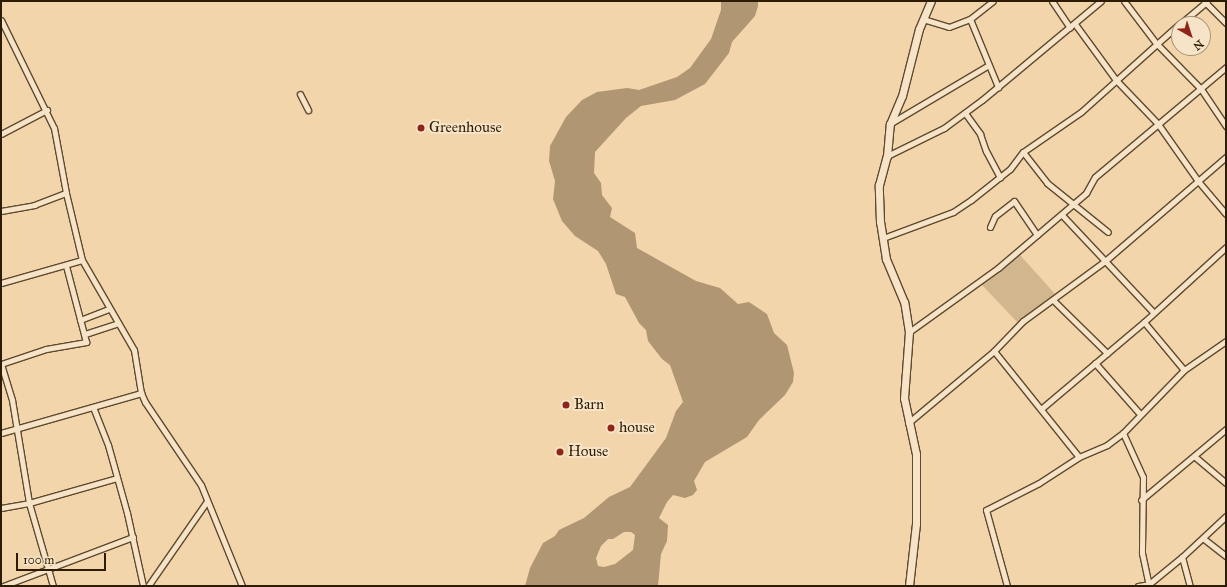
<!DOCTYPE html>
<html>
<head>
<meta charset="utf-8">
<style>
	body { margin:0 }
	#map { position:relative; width:1227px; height:587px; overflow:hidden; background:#f3d5ab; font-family:"IM FELL Great Primer",serif }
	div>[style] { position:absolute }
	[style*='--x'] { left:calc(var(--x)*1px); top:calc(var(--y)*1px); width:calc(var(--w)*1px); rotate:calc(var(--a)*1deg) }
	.green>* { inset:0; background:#d1b68e }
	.water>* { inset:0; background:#b09672 }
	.roads { filter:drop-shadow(1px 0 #5e4a2d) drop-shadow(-1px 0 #5e4a2d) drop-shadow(0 1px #5e4a2d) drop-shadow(0 -1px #5e4a2d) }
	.street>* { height:5px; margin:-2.5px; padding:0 2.5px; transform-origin:2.5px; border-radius:2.5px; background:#f7e4c8 }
	.secondary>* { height:7px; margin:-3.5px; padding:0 3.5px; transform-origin:3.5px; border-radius:3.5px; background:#f7e4c8 }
	.dots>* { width:11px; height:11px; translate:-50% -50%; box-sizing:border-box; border:2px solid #f7e4c8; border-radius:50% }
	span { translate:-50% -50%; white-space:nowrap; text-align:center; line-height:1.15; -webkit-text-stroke:4px #f7e4c8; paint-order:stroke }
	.poi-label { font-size:15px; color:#2d1c03 }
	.left { translate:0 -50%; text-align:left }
	.frame { position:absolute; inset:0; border:2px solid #2d1c03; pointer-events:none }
	.north { position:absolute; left:1171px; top:16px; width:40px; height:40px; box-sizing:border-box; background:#f7e4c8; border:1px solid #a69479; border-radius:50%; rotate:141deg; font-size:11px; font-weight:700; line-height:16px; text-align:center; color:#2d1c03 }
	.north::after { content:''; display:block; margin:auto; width:14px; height:18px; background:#8f2418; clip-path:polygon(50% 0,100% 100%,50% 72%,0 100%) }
	.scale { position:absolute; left:16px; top:553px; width:90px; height:18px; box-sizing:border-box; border:2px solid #2d1c03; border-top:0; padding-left:5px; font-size:12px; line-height:14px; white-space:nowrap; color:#2d1c03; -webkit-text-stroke:3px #f7e4c8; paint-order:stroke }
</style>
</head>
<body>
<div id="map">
	<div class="green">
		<i style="clip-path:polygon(1020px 255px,1055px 294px,1018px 323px,982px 285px)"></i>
	</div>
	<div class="water">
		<i style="clip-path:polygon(evenodd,721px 1px,758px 1px,758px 6px,755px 16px,732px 42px,729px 53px,705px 84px,675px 100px,641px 106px,626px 118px,595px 152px,594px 173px,601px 183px,602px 195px,612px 208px,610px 217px,635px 233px,637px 248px,696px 281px,720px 288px,738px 304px,749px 302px,767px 314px,774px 333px,787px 345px,794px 373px,793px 382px,785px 395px,759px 420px,747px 437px,705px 462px,694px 481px,697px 490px,693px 495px,685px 498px,673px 495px,667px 502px,659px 518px,668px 525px,667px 541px,661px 554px,658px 586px,525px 586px,530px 568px,543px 543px,555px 536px,559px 530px,584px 518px,609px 497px,630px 487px,666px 438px,676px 411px,683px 402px,670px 365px,662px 359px,648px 341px,646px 330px,639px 323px,625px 297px,616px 294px,606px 264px,598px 251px,575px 236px,562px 221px,553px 199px,555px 181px,549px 161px,550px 146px,566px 117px,582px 100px,597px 92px,627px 88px,639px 90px,677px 77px,690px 68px,711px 39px,721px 10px,721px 1px,624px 532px,631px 532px,635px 535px,633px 550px,615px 564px,604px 567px,598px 566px,596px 558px,601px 546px,608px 539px,613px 539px,624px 532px)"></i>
	</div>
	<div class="roads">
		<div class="street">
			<i style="--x:1052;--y:1;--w:32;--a:56"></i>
			<i style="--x:1124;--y:1;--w:53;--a:52.7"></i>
			<i style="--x:1156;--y:43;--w:64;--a:45.6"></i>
			<i style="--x:1201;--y:89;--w:45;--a:56"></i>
			<i style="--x:1204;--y:1;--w:31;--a:45"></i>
			<i style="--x:923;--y:19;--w:27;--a:17"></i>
			<i style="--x:949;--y:27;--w:22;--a:-21"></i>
			<i style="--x:970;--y:19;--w:29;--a:-38"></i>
			<i style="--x:970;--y:19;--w:74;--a:67.6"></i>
			<i style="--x:1;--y:20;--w:120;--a:63.9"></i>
			<i style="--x:54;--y:128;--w:66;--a:79.5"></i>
			<i style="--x:66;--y:193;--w:69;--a:76.6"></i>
			<i style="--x:82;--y:260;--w:104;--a:60"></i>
			<i style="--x:134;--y:350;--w:44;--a:80.8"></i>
			<i style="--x:141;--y:393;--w:10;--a:66"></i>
			<i style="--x:145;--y:402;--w:100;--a:56"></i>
			<i style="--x:201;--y:485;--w:109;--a:67.9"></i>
			<i style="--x:1075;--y:24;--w:69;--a:53.8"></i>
			<i style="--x:1116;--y:80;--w:61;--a:46.3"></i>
			<i style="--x:1158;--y:124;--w:70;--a:54.9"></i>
			<i style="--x:1198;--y:181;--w:43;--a:49.7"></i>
			<i style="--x:1180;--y:24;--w:35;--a:-40"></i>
			<i style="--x:300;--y:94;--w:18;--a:63"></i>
			<i style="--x:965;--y:113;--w:26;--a:54"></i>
			<i style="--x:980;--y:134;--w:18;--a:71"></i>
			<i style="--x:986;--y:151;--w:30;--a:62"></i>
			<i style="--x:891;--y:123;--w:112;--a:-30.7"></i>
			<i style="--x:1;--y:134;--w:52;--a:-27.6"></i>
			<i style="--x:1023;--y:152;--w:39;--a:52"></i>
			<i style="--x:1047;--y:183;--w:78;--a:38.8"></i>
			<i style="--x:887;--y:156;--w:64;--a:-26.2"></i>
			<i style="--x:944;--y:128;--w:47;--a:-36.4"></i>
			<i style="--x:982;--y:100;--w:155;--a:-39.8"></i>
			<i style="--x:1;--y:211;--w:34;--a:-10"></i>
			<i style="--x:34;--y:205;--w:34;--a:-21"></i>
			<i style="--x:1062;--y:215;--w:133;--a:46.8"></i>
			<i style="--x:990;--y:227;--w:12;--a:-66"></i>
			<i style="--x:995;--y:216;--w:24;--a:-38"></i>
			<i style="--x:1014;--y:201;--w:41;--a:55.9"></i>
			<i style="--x:883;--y:238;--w:75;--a:-20.4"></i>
			<i style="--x:953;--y:212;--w:22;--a:-34"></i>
			<i style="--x:971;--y:200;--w:50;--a:-38.5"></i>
			<i style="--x:1010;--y:169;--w:21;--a:-53"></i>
			<i style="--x:1023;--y:152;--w:70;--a:-34.6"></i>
			<i style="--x:1081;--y:112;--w:132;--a:-41.9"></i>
			<i style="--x:1;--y:283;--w:84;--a:-15.9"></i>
			<i style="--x:1053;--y:300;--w:76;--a:44.5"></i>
			<i style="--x:80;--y:320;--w:31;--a:-21"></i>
			<i style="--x:1144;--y:322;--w:62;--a:50.2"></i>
			<i style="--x:909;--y:332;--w:110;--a:-35.7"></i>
			<i style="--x:998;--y:268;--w:116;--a:-40.4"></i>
			<i style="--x:1086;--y:193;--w:18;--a:-61"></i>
			<i style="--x:1095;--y:177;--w:171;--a:-40"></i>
			<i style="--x:85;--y:334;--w:35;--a:-18"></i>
			<i style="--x:994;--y:351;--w:136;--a:51.3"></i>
			<i style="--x:1095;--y:363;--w:68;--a:48.6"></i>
			<i style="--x:1;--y:364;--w:38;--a:73"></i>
			<i style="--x:12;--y:400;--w:104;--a:80.6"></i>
			<i style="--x:29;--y:503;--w:86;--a:73.9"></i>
			<i style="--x:1;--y:364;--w:47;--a:-18.4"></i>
			<i style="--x:46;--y:349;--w:41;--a:-9.9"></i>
			<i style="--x:86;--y:342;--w:79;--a:-104.7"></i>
			<i style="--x:93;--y:407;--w:41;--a:68.5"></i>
			<i style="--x:108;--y:445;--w:71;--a:74.4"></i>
			<i style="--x:127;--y:513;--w:75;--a:77.6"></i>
			<i style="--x:1041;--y:409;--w:135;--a:-40.2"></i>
			<i style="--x:1144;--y:322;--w:111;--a:-42.4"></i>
			<i style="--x:908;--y:423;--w:112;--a:-39.9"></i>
			<i style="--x:994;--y:351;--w:42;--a:-46"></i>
			<i style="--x:1023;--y:321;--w:102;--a:-36.2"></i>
			<i style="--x:1105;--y:261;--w:160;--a:-40.7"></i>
			<i style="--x:1;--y:433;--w:146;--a:-15.9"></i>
			<i style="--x:1123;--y:433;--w:48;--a:65.6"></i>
			<i style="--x:1143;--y:477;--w:76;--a:90.8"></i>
			<i style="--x:1142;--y:553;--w:34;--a:78"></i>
			<i style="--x:1194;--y:456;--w:42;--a:40.2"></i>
			<i style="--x:1141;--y:500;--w:111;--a:-39.9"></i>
			<i style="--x:1;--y:508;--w:28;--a:-10"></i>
			<i style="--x:29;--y:503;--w:91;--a:-15.9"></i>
			<i style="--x:1204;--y:539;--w:28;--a:38"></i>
			<i style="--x:1182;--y:557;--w:30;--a:75"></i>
			<i style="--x:3;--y:586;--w:139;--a:-20.7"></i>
			<i style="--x:148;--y:586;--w:103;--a:-55.2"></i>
			<i style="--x:1007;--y:586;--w:79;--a:-105.4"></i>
			<i style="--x:986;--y:510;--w:59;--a:-27"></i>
			<i style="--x:1039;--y:483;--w:48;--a:-33"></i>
			<i style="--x:1079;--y:457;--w:30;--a:-23"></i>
			<i style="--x:1107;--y:445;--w:20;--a:-37"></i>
			<i style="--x:1123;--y:433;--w:88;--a:-45.9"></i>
			<i style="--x:1184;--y:370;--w:51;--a:-34.6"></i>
			<i style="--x:1138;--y:586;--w:11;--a:-10"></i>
			<i style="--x:1149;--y:584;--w:43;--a:-39.3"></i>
			<i style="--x:1182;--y:557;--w:60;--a:-43"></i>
		</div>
		<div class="secondary">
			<i style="--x:909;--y:586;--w:62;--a:-83.6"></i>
			<i style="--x:916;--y:524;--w:70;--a:-90"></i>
			<i style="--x:916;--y:454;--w:57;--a:-102.1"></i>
			<i style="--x:904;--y:398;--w:66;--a:-85.7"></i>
			<i style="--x:909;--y:332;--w:30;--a:-99"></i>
			<i style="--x:904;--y:302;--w:47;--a:-112.7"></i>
			<i style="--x:886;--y:259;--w:37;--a:-99"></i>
			<i style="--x:880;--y:222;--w:37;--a:-92"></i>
			<i style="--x:879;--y:185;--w:30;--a:-75"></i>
			<i style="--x:887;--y:156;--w:32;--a:-85"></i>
			<i style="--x:890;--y:124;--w:30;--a:-67"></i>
			<i style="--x:902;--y:96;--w:69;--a:-75.8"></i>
			<i style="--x:919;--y:29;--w:30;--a:-67"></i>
		</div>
	</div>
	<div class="dots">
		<i style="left:421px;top:128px;background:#8f2418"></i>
		<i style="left:566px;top:405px;background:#8f2418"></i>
		<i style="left:611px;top:428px;background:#8f2418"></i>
		<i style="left:560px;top:452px;background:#8f2418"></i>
	</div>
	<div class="poi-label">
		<span class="left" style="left:429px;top:128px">Greenhouse</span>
		<span class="left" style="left:574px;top:405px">Barn</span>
		<span class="left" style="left:619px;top:428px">house</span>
		<span class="left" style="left:568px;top:452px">House</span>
	</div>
	<div class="frame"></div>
	<div class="north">N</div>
	<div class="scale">100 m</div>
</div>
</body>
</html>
